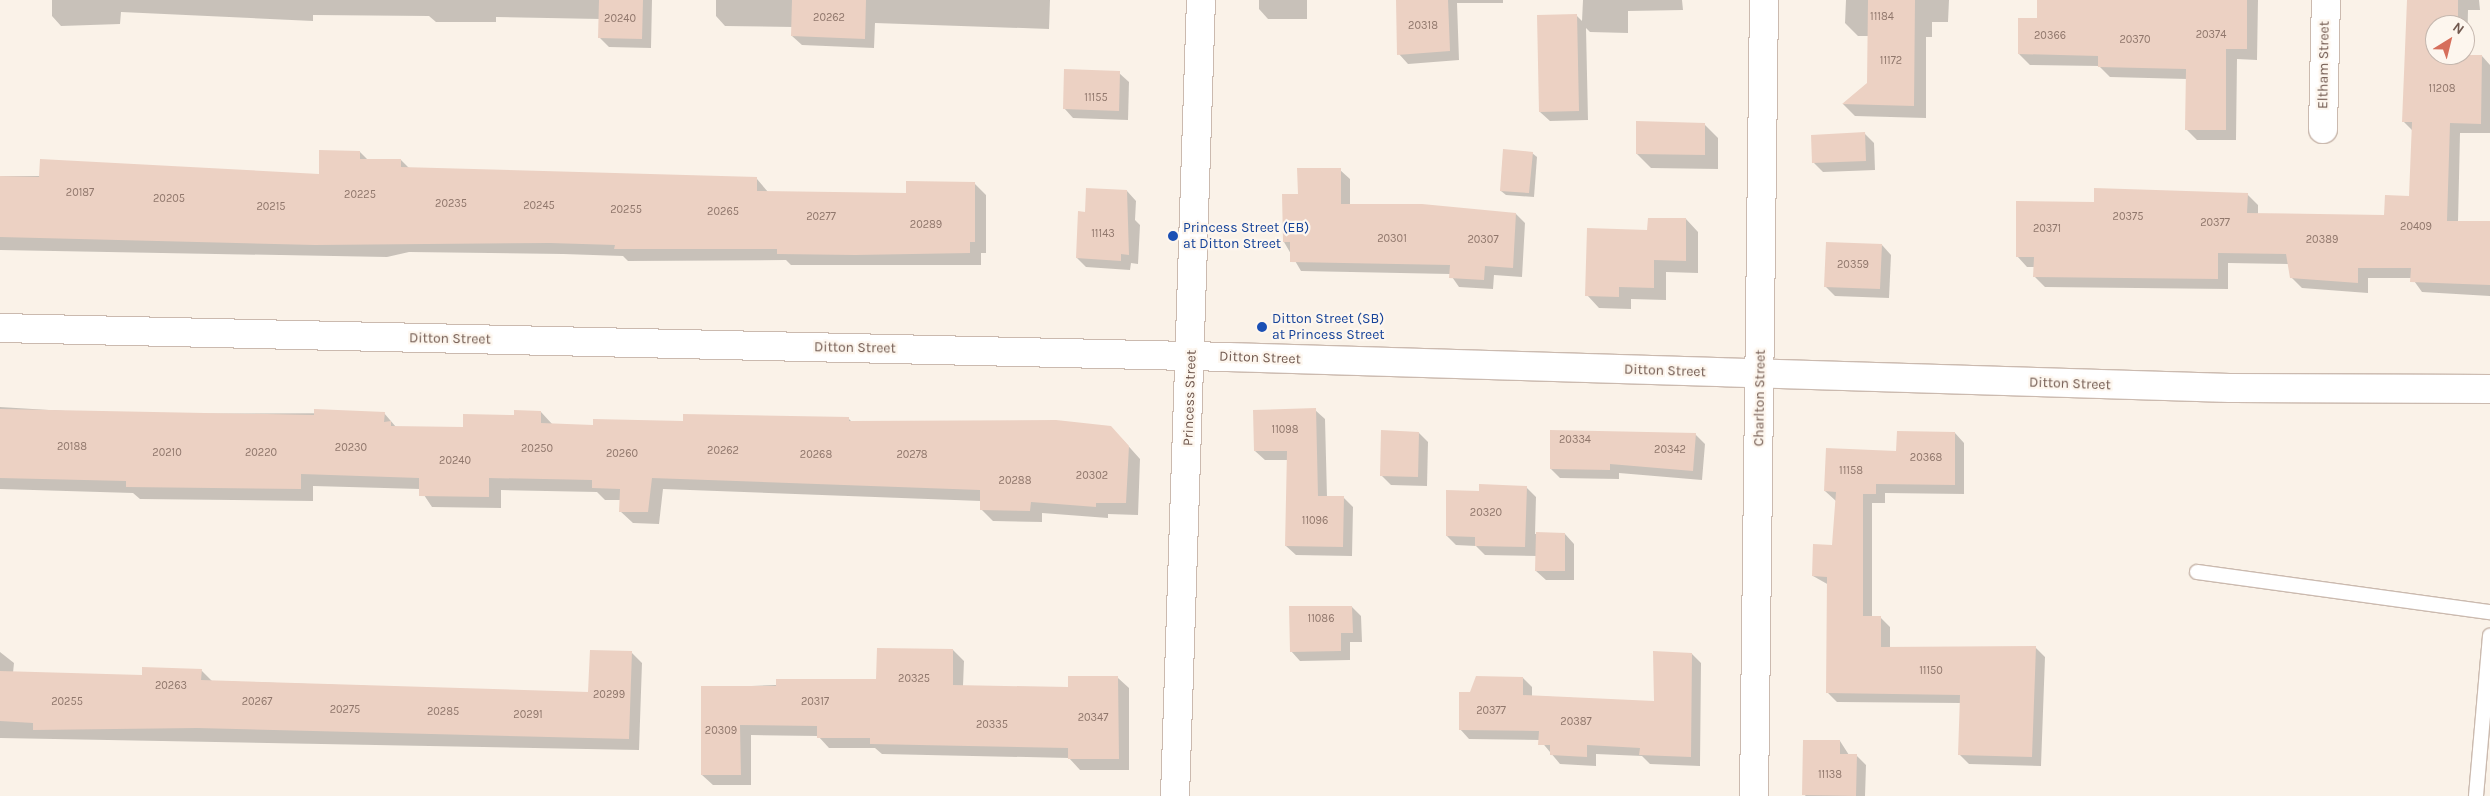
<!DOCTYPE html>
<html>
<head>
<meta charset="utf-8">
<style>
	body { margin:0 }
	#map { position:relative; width:2490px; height:796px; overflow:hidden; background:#faf2e8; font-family:Karla,sans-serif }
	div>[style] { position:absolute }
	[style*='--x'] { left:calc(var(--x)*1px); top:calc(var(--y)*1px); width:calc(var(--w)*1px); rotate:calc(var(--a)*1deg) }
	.shadow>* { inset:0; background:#0003 }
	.building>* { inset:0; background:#ecd1c3 }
	.roads { filter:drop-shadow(1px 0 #cbbaaf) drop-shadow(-1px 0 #cbbaaf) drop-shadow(0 1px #cbbaaf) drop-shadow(0 -1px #cbbaaf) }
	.lane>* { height:14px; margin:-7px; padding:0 7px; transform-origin:7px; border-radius:7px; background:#fff }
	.street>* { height:28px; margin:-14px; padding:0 14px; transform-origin:14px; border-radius:14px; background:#fff }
	.secondary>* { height:28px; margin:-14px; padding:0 14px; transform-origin:14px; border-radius:14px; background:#fff }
	.dots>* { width:14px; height:14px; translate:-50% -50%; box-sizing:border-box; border:2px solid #fdf6ee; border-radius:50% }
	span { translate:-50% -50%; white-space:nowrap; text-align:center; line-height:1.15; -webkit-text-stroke:4.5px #fdf6ee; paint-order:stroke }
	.number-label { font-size:11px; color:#90776c }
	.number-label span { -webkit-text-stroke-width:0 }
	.street-label { font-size:14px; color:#71594f }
	.transit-label { font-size:14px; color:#164399 }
	.left { translate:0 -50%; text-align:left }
	.north { position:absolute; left:2425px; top:15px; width:50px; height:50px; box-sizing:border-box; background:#fdf6ee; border:1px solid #c5b7ae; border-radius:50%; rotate:36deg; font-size:14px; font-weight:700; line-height:20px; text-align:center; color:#71594f }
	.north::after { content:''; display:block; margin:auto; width:18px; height:22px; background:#d66e5b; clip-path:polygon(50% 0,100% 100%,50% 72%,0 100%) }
</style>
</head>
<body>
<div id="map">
	<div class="shadow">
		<i style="clip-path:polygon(52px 0,652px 0,651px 48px,609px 47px,600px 38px,600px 19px,496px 17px,496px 22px,436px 22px,429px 16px,313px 15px,313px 21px,121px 12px,120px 24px,61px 26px,52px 16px)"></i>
		<i style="clip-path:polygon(716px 0,1050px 0,1049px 29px,875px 23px,874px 48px,802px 45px,792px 36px,793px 27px,725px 26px,716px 16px)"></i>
		<i style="clip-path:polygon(1259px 0,1307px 0,1307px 19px,1268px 19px,1259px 9px)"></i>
		<i style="clip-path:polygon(1398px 0,1503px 0,1503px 3px,1457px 3px,1459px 60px,1408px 64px,1399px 54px)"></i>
		<i style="clip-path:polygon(1583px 0,1682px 0,1683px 10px,1628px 11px,1628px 33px,1590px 32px,1586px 28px,1588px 120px,1550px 121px,1540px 112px,1576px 15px,1582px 21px)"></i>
		<i style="clip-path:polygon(1846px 0,1949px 0,1948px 22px,1932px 22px,1932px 37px,1926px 37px,1926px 118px,1855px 116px,1843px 104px,1868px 83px,1869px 36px,1858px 36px,1845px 23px)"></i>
		<i style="clip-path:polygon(2038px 0,2258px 0,2257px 60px,2237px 59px,2236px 140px,2197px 140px,2186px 129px,2187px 79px,2110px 77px,2099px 66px,2030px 65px,2019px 54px,2038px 20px)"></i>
		<i style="clip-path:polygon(evenodd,2408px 0,2479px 0,2480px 10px,2468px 10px,2467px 56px,2482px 56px,2490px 65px,2490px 133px,2460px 133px,2458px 222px,2490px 222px,2490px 296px,2422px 292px,2412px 278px,2368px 278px,2368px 293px,2302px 288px,2291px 277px,2289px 264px,2228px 263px,2228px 289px,2045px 287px,2035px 277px,2035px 267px,2027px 267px,2017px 256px,2095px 204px,2247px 194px,2258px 205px,2258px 214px,2386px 216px,2410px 197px,2413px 131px,2403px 121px,2408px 0,2435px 25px,2465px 25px,2465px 55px,2435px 55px,2435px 25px)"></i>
		<i style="clip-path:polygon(1119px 73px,1129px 82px,1128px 120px,1073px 118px,1064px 108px)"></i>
		<i style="clip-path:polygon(1704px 124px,1718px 138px,1718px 169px,1651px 168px,1637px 154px)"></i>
		<i style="clip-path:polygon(1865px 134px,1874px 143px,1875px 170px,1823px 172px,1813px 162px)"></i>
		<i style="clip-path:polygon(360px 152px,368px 160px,401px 160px,410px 169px,757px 179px,768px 192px,908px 194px,974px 183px,986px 195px,986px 253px,981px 253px,981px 265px,791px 265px,786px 260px,628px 261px,623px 256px,563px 254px,409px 252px,387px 257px,0 250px,0 176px,320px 176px)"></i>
		<i style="clip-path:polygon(1532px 153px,1537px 157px,1534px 197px,1506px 195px,1501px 191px)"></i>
		<i style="clip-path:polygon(1340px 170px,1350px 179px,1350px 206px,1516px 214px,1525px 223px,1522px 277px,1494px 275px,1493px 289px,1459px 287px,1450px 274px,1301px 271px,1284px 242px,1299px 196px)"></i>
		<i style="clip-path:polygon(1127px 191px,1136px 201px,1135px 220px,1140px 225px,1138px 264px,1131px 263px,1130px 270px,1086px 267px,1077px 258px,1086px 213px)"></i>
		<i style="clip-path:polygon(1686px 219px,1698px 232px,1698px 273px,1666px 272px,1666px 300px,1631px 299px,1631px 309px,1599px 308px,1587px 295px,1649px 231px)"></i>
		<i style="clip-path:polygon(1882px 245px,1891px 255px,1889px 298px,1835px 296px,1825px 286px)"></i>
		<i style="clip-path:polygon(0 407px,114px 414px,384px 413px,396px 427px,464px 429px,541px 412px,553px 425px,594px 426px,848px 418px,853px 423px,1123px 440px,1140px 459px,1138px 515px,1108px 514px,1108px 518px,1042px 513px,1042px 522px,993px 521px,981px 509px,981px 501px,663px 489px,659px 524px,633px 523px,620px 511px,621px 500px,605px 500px,597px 492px,501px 490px,501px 508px,432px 507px,420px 489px,313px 486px,313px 501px,140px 499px,133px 493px,0 489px)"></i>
		<i style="clip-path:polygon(1315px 410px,1325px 419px,1327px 497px,1343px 497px,1353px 507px,1352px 556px,1296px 555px,1286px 546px,1288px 460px,1265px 460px,1255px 451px)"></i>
		<i style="clip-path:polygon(1419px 433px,1428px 442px,1427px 486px,1391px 485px,1381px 475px)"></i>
		<i style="clip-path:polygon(1955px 433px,1964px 443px,1964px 494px,1885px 493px,1885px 503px,1872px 503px,1872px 617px,1880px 617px,1890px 627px,1890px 649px,2035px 647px,2045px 657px,2041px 766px,1969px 764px,1960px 755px,1961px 703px,1837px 702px,1828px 693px,1829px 585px,1813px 576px,1833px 546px,1836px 501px,1825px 491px,1897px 453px)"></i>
		<i style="clip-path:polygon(1695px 434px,1705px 444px,1702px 480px,1619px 473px,1619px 479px,1560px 478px,1551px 469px)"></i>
		<i style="clip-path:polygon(1526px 487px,1536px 497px,1535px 534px,1565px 534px,1574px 544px,1574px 580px,1546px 580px,1536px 571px,1537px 556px,1485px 555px,1476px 546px,1456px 545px,1447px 536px,1481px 492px)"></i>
		<i style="clip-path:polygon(1352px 607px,1361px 616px,1362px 642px,1350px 642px,1350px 660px,1300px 661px,1291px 651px)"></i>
		<i style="clip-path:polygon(953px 650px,964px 661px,963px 686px,1069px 689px,1118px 678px,1129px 688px,1129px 770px,1080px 770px,1069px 758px,882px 754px,875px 748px,829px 748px,818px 736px,751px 735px,751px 785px,713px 785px,702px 775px,702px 688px,878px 681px)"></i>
		<i style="clip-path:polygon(0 652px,14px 663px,13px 673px,143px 677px,201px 670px,212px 681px,590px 693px,631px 652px,642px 663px,639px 750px,0 738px)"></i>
		<i style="clip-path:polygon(1692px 654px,1701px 663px,1700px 766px,1650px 764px,1642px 756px,1596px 754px,1596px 766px,1560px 764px,1540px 740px,1469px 739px,1460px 729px,1471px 693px,1523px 678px,1532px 687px,1532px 696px,1656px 702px)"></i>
		<i style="clip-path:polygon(1840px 741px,1849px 755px,1856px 755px,1866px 765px,1865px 796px,1805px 796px)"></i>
	</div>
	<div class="building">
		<i style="clip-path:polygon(599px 0,643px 0,642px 39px,598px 38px)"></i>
		<i style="clip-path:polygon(792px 0,866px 0,865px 39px,791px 36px)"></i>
		<i style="clip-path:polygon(1396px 0,1448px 0,1450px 51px,1397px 55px)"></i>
		<i style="clip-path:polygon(1868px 0,1915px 0,1914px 106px,1842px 104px,1867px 83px)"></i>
		<i style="clip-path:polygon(2037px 0,2247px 0,2247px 49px,2226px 49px,2226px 130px,2185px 130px,2186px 69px,2098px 67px,2098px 56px,2018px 54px,2018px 18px,2037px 18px)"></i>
		<i style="clip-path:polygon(2407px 0,2458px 0,2458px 25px,2435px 25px,2435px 55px,2482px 55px,2481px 124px,2450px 123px,2447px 221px,2490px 221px,2490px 285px,2410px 282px,2411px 268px,2358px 268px,2358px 283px,2290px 278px,2286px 254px,2218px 253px,2218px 279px,2033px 277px,2034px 257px,2016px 257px,2016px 201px,2094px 202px,2094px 188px,2248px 193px,2247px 213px,2384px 215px,2385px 195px,2409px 196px,2412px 122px,2402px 122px)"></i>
		<i style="clip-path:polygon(1577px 14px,1579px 111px,1539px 112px,1537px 15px)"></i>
		<i style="clip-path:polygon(1064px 69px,1120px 71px,1119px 111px,1063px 109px)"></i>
		<i style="clip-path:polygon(1636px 121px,1705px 123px,1705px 155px,1636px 154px)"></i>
		<i style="clip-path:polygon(1865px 132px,1866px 161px,1812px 163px,1811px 135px)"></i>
		<i style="clip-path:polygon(1503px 149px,1533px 152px,1529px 193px,1500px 191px)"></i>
		<i style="clip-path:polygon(319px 150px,360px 151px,360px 159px,401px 159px,401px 167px,757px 177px,757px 191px,906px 193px,906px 181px,975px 182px,975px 242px,970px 242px,970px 253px,855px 255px,777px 254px,777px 249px,614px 249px,615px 245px,550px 243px,315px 245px,0 237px,0 176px,39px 177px,40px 159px,319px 174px)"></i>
		<i style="clip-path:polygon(1297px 168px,1341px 168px,1341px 204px,1422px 204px,1516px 213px,1513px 268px,1485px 266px,1484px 280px,1449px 278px,1450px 265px,1290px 262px,1290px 242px,1283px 242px,1282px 194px,1298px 194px)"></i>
		<i style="clip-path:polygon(1086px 188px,1127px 190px,1129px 255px,1121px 254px,1121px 261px,1076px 258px,1078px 211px,1085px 212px)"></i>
		<i style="clip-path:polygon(1648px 218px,1686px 218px,1686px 261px,1654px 260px,1654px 288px,1619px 287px,1619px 297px,1585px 296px,1587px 228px,1647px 230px)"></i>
		<i style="clip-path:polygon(1826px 242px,1882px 244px,1880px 289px,1824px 287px)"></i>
		<i style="clip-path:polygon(1316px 408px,1318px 496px,1344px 496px,1343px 547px,1285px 546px,1287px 451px,1254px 451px,1253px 410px)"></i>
		<i style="clip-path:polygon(0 409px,314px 415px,314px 409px,385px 412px,384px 422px,391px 421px,391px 426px,463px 427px,463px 414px,514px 415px,514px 410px,541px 411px,541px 423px,593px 425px,593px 419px,683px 421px,683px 414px,849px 417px,849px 421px,1056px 420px,1111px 426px,1129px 446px,1126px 503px,1096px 503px,1096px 507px,1031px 502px,1030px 511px,980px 510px,980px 490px,652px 478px,648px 512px,619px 512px,620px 489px,592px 488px,592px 480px,489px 478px,489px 497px,419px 496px,419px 478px,301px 474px,301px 489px,126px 487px,126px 481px,0 478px)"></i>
		<i style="clip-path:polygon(1381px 430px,1419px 432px,1418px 477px,1380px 476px)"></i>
		<i style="clip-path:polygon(1550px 430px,1696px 433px,1693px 471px,1610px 464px,1610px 470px,1550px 469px)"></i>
		<i style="clip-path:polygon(1897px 431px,1955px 432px,1955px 485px,1876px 484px,1876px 494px,1863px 494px,1863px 616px,1881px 616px,1881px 647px,2036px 646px,2032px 757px,1958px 755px,1960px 695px,1826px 693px,1827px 577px,1812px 576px,1813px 544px,1832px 545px,1836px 492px,1824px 491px,1826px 448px,1896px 451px)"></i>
		<i style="clip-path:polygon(1479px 484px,1527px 486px,1525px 547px,1475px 546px,1475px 537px,1446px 536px,1446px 490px,1479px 491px)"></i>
		<i style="clip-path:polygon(1536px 532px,1565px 533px,1565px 571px,1535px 571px)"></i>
		<i style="clip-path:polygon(1289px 606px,1352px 606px,1353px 633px,1341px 633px,1341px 651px,1290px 652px)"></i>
		<i style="clip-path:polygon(877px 648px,953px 649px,953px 685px,1068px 687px,1068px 676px,1118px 676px,1119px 759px,1068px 759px,1068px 748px,870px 744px,870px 738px,817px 738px,817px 726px,740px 725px,741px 775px,701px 775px,701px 686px,776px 686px,776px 679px,876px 679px)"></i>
		<i style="clip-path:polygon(590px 650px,632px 651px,629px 739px,197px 728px,33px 730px,33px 723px,0 721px,0 671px,142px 675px,142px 667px,202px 669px,201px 680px,588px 692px)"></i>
		<i style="clip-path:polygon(1653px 651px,1692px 653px,1691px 757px,1639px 755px,1640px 748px,1587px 745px,1587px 757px,1550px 755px,1550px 745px,1538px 745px,1539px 731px,1459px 730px,1459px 692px,1470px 692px,1476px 676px,1523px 677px,1523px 695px,1654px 701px)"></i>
		<i style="clip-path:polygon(1803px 740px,1840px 740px,1840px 754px,1857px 754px,1856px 796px,1802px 795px)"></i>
	</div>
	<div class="roads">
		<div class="lane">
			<i style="--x:2197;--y:572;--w:296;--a:7.8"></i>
			<i style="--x:2476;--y:796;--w:161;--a:-85"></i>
		</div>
		<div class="street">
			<i style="--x:2323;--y:129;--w:129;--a:-88.7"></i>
			<i style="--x:0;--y:328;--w:1228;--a:1.35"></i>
			<i style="--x:1228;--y:357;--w:1002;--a:1.77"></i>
			<i style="--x:2230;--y:388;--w:260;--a:0.2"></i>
			<i style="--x:1754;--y:796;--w:796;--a:-89.28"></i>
		</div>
		<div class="secondary">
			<i style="--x:1175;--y:796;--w:796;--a:-88.13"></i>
		</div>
	</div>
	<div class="dots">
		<i style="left:1173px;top:236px;background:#1a4fb4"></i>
		<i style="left:1262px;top:327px;background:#1a4fb4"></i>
	</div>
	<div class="number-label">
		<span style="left:1882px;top:17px">11184</span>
		<span style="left:829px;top:18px">20262</span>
		<span style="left:620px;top:19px">20240</span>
		<span style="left:1423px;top:26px">20318</span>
		<span style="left:2211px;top:35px">20374</span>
		<span style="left:2050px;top:36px">20366</span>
		<span style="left:2135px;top:40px">20370</span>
		<span style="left:1891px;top:61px">11172</span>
		<span style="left:2442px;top:89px">11208</span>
		<span style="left:1096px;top:98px">11155</span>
		<span style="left:80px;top:193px">20187</span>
		<span style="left:360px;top:195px">20225</span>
		<span style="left:169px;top:199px">20205</span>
		<span style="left:451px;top:204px">20235</span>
		<span style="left:539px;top:206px">20245</span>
		<span style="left:271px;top:207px">20215</span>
		<span style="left:626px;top:210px">20255</span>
		<span style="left:723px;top:212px">20265</span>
		<span style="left:821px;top:217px">20277</span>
		<span style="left:2128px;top:217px">20375</span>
		<span style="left:2215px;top:223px">20377</span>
		<span style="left:926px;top:225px">20289</span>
		<span style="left:2416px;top:227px">20409</span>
		<span style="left:2047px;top:229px">20371</span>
		<span style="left:1103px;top:234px">11143</span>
		<span style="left:1392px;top:239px">20301</span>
		<span style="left:1483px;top:240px">20307</span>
		<span style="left:2322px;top:240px">20389</span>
		<span style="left:1853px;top:265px">20359</span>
		<span style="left:1285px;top:430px">11098</span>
		<span style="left:1575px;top:440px">20334</span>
		<span style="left:72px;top:447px">20188</span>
		<span style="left:351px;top:448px">20230</span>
		<span style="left:537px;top:449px">20250</span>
		<span style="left:1670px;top:450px">20342</span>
		<span style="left:723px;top:451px">20262</span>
		<span style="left:167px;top:453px">20210</span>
		<span style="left:261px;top:453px">20220</span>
		<span style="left:622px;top:454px">20260</span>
		<span style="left:816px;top:455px">20268</span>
		<span style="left:912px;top:455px">20278</span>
		<span style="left:1926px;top:458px">20368</span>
		<span style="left:455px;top:461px">20240</span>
		<span style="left:1851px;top:471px">11158</span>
		<span style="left:1092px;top:476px">20302</span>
		<span style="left:1015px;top:481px">20288</span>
		<span style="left:1486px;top:513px">20320</span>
		<span style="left:1315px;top:521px">11096</span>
		<span style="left:1321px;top:619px">11086</span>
		<span style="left:1931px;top:671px">11150</span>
		<span style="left:914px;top:679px">20325</span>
		<span style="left:171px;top:686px">20263</span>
		<span style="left:609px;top:695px">20299</span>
		<span style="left:67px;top:702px">20255</span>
		<span style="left:257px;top:702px">20267</span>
		<span style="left:815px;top:702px">20317</span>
		<span style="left:345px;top:710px">20275</span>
		<span style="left:1491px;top:711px">20377</span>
		<span style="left:443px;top:712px">20285</span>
		<span style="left:528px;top:715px">20291</span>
		<span style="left:1093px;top:718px">20347</span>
		<span style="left:1576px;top:722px">20387</span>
		<span style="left:992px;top:725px">20335</span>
		<span style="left:721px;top:731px">20309</span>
		<span style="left:1830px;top:775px">11138</span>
	</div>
	<div class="street-label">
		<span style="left:2324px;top:65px;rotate:-89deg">Eltham Street</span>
		<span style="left:450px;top:339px;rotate:1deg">Ditton Street</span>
		<span style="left:855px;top:348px;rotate:1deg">Ditton Street</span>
		<span style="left:1260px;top:358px;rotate:2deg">Ditton Street</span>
		<span style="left:1665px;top:371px;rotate:2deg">Ditton Street</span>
		<span style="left:2070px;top:384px;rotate:2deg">Ditton Street</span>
		<span style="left:1190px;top:398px;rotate:-88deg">Princess Street</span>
		<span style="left:1760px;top:398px;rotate:-89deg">Charlton Street</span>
	</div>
	<div class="transit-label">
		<span class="left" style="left:1183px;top:236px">Princess Street (EB)<br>at Ditton Street</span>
		<span class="left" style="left:1272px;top:327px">Ditton Street (SB)<br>at Princess Street</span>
	</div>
	<div class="north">N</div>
</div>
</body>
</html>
